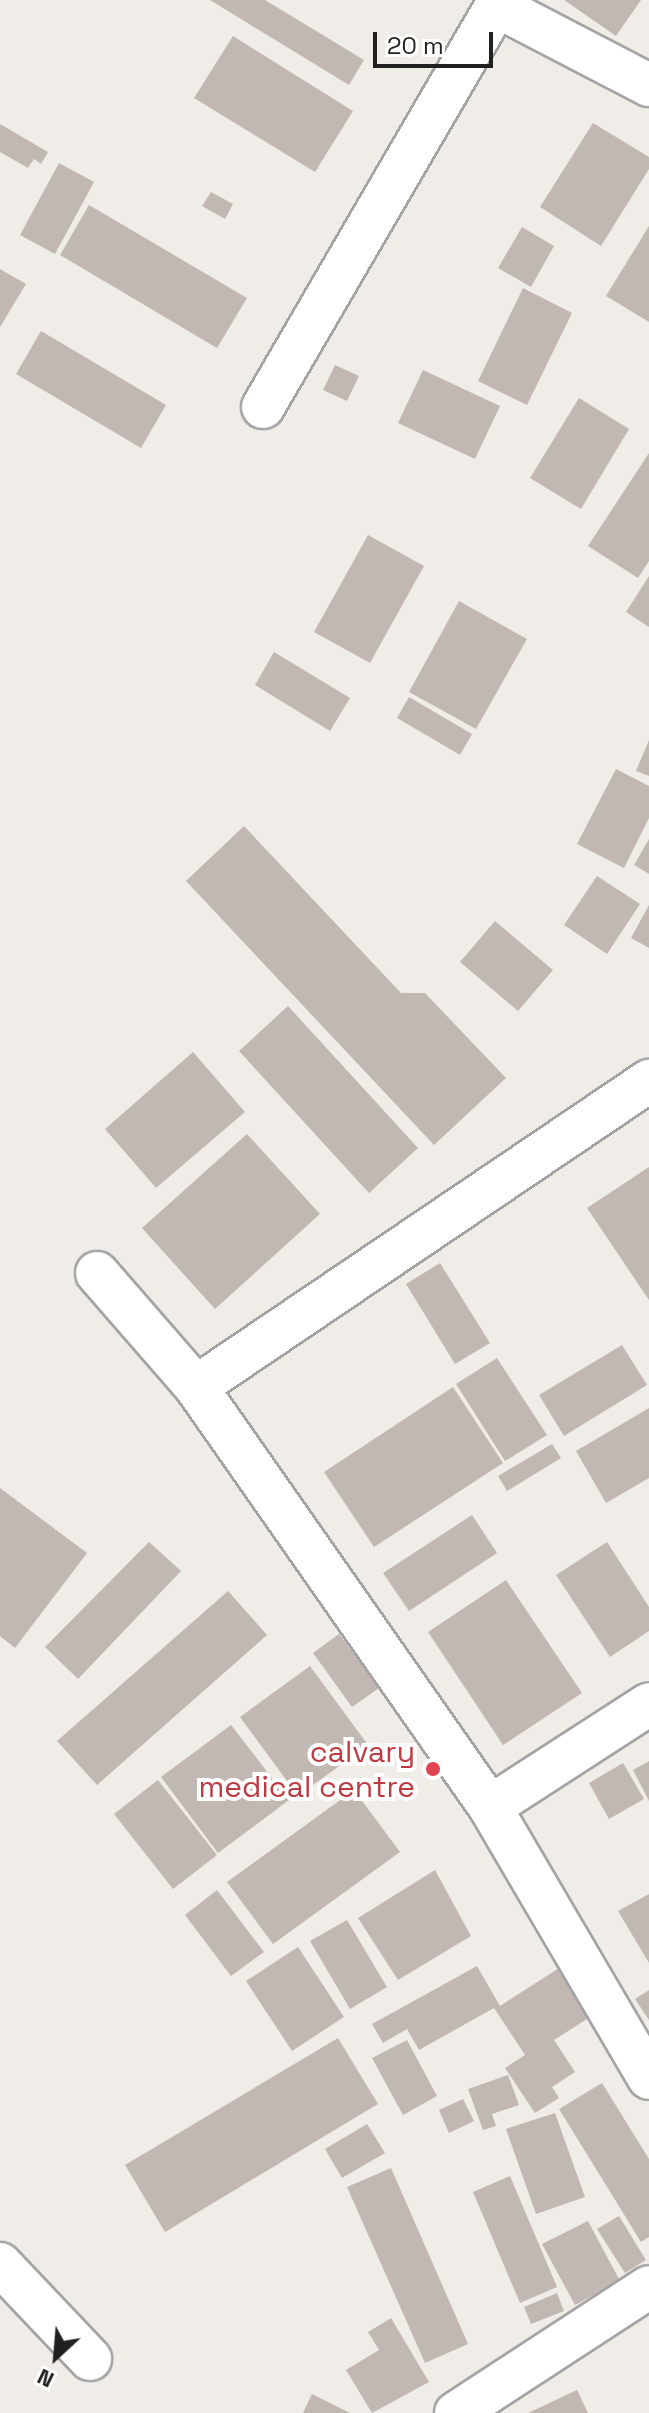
<!DOCTYPE html>
<html>
<head>
<meta charset="utf-8">
<style>
	body { margin:0 }
	#map { position:relative; width:649px; height:2413px; overflow:hidden; background:#f0ece8; font-family:"Space Grotesk",sans-serif }
	div>[style] { position:absolute }
	[style*='--x'] { left:calc(var(--x)*1px); top:calc(var(--y)*1px); width:calc(var(--w)*1px); rotate:calc(var(--a)*1deg) }
	.building>* { inset:0; background:#c1b8b4 }
	.roads { filter:drop-shadow(2px 0 #a4a4a4) drop-shadow(-2px 0 #a4a4a4) drop-shadow(0 2px #a4a4a4) drop-shadow(0 -2px #a4a4a4) }
	.street>* { height:42px; margin:-21px; padding:0 21px; transform-origin:21px; border-radius:21px; background:#fff }
	.dots>* { width:22px; height:22px; translate:-50% -50%; box-sizing:border-box; border:4px solid #fff; border-radius:50% }
	span { translate:-50% -50%; white-space:nowrap; text-align:center; line-height:1.15; -webkit-text-stroke:8px #fff; paint-order:stroke }
	.health-label { font-size:30px; color:#be3a42 }
	.right { translate:-100% -50%; text-align:right }
	.north { position:absolute; left:16px; top:2317px; width:80px; height:80px; -webkit-text-stroke:6px #fff; paint-order:stroke; rotate:206deg; font-size:22px; font-weight:700; line-height:32px; text-align:center; color:#202020 }
	.north::after { content:''; display:block; margin:auto; width:28px; height:36px; background:#202020; clip-path:polygon(50% 0,100% 100%,50% 72%,0 100%) }
	.scale { position:absolute; left:373px; top:32px; width:120px; height:36px; box-sizing:border-box; border:4px solid #202020; border-top:0; padding-left:10px; font-size:24px; line-height:28px; white-space:nowrap; color:#202020; -webkit-text-stroke:6px #fff; paint-order:stroke }
</style>
</head>
<body>
<div id="map">
	<div class="building">
		<i style="clip-path:polygon(210px 0,265px 0,364px 60px,349px 85px)"></i>
		<i style="clip-path:polygon(564px 0,641px 0,616px 36px)"></i>
		<i style="clip-path:polygon(233px 36px,353px 111px,315px 172px,194px 98px)"></i>
		<i style="clip-path:polygon(593px 123px,649px 157px,649px 169px,601px 246px,540px 207px)"></i>
		<i style="clip-path:polygon(0 124px,48px 152px,41px 164px,34px 159px,28px 168px,0 152px)"></i>
		<i style="clip-path:polygon(59px 163px,94px 182px,55px 254px,20px 235px)"></i>
		<i style="clip-path:polygon(211px 192px,233px 204px,225px 219px,202px 206px)"></i>
		<i style="clip-path:polygon(89px 205px,247px 298px,217px 348px,60px 255px)"></i>
		<i style="clip-path:polygon(649px 226px,649px 322px,606px 296px)"></i>
		<i style="clip-path:polygon(522px 227px,554px 246px,531px 287px,498px 268px)"></i>
		<i style="clip-path:polygon(0 269px,26px 284px,0 327px)"></i>
		<i style="clip-path:polygon(523px 288px,572px 313px,527px 405px,478px 381px)"></i>
		<i style="clip-path:polygon(41px 331px,166px 405px,141px 448px,16px 374px)"></i>
		<i style="clip-path:polygon(335px 365px,359px 376px,347px 401px,323px 390px)"></i>
		<i style="clip-path:polygon(423px 370px,500px 406px,475px 459px,398px 423px)"></i>
		<i style="clip-path:polygon(579px 398px,629px 429px,581px 509px,530px 478px)"></i>
		<i style="clip-path:polygon(649px 453px,649px 561px,638px 578px,588px 546px)"></i>
		<i style="clip-path:polygon(368px 535px,424px 566px,370px 663px,314px 632px)"></i>
		<i style="clip-path:polygon(649px 576px,649px 627px,626px 612px)"></i>
		<i style="clip-path:polygon(459px 601px,527px 639px,476px 729px,409px 692px)"></i>
		<i style="clip-path:polygon(274px 652px,350px 698px,330px 731px,255px 685px)"></i>
		<i style="clip-path:polygon(409px 697px,472px 734px,460px 755px,397px 718px)"></i>
		<i style="clip-path:polygon(649px 740px,649px 776px,636px 771px)"></i>
		<i style="clip-path:polygon(616px 769px,649px 786px,649px 818px,624px 868px,577px 844px)"></i>
		<i style="clip-path:polygon(244px 826px,401px 993px,425px 993px,506px 1078px,434px 1145px,186px 881px)"></i>
		<i style="clip-path:polygon(649px 839px,649px 874px,634px 865px)"></i>
		<i style="clip-path:polygon(597px 876px,640px 904px,607px 954px,564px 925px)"></i>
		<i style="clip-path:polygon(649px 905px,649px 948px,631px 938px)"></i>
		<i style="clip-path:polygon(495px 921px,553px 970px,518px 1011px,460px 962px)"></i>
		<i style="clip-path:polygon(288px 1006px,418px 1148px,369px 1193px,239px 1051px)"></i>
		<i style="clip-path:polygon(193px 1052px,245px 1112px,156px 1188px,105px 1129px)"></i>
		<i style="clip-path:polygon(247px 1134px,320px 1214px,215px 1309px,142px 1228px)"></i>
		<i style="clip-path:polygon(649px 1167px,649px 1300px,587px 1208px)"></i>
		<i style="clip-path:polygon(440px 1263px,490px 1343px,455px 1364px,406px 1284px)"></i>
		<i style="clip-path:polygon(622px 1345px,647px 1385px,564px 1436px,539px 1395px)"></i>
		<i style="clip-path:polygon(497px 1358px,547px 1435px,505px 1461px,456px 1384px)"></i>
		<i style="clip-path:polygon(453px 1387px,503px 1463px,374px 1547px,324px 1472px)"></i>
		<i style="clip-path:polygon(649px 1408px,649px 1478px,606px 1503px,576px 1451px)"></i>
		<i style="clip-path:polygon(552px 1444px,561px 1458px,507px 1491px,498px 1476px)"></i>
		<i style="clip-path:polygon(0 1488px,87px 1553px,15px 1648px,0 1636px)"></i>
		<i style="clip-path:polygon(472px 1515px,497px 1553px,409px 1611px,383px 1573px)"></i>
		<i style="clip-path:polygon(149px 1542px,181px 1571px,78px 1679px,45px 1647px)"></i>
		<i style="clip-path:polygon(607px 1542px,649px 1607px,649px 1631px,610px 1657px,556px 1575px)"></i>
		<i style="clip-path:polygon(506px 1580px,582px 1693px,503px 1745px,428px 1632px)"></i>
		<i style="clip-path:polygon(228px 1591px,267px 1635px,97px 1785px,57px 1741px)"></i>
		<i style="clip-path:polygon(339px 1634px,379px 1688px,352px 1707px,313px 1653px)"></i>
		<i style="clip-path:polygon(310px 1666px,368px 1745px,298px 1796px,240px 1717px)"></i>
		<i style="clip-path:polygon(231px 1725px,289px 1800px,218px 1853px,161px 1777px)"></i>
		<i style="clip-path:polygon(649px 1761px,649px 1801px,633px 1770px)"></i>
		<i style="clip-path:polygon(623px 1763px,644px 1799px,609px 1819px,589px 1783px)"></i>
		<i style="clip-path:polygon(158px 1780px,217px 1855px,173px 1889px,114px 1814px)"></i>
		<i style="clip-path:polygon(354px 1790px,400px 1852px,273px 1944px,227px 1882px)"></i>
		<i style="clip-path:polygon(435px 1870px,471px 1936px,398px 1980px,358px 1918px)"></i>
		<i style="clip-path:polygon(217px 1890px,264px 1952px,231px 1976px,185px 1915px)"></i>
		<i style="clip-path:polygon(649px 1894px,649px 1963px,618px 1911px)"></i>
		<i style="clip-path:polygon(347px 1920px,387px 1987px,350px 2009px,310px 1941px)"></i>
		<i style="clip-path:polygon(298px 1947px,344px 2017px,292px 2051px,246px 1981px)"></i>
		<i style="clip-path:polygon(567px 1963px,598px 2012px,554px 2040px,575px 2072px,552px 2087px,559px 2098px,535px 2113px,505px 2068px,525px 2055px,494px 2008px,419px 2050px,407px 2029px,383px 2043px,372px 2024px,477px 1966px,500px 2006px)"></i>
		<i style="clip-path:polygon(649px 1990px,649px 2020px,635px 1999px)"></i>
		<i style="clip-path:polygon(338px 2038px,378px 2104px,165px 2232px,125px 2165px)"></i>
		<i style="clip-path:polygon(407px 2040px,437px 2096px,403px 2115px,372px 2058px)"></i>
		<i style="clip-path:polygon(508px 2075px,519px 2105px,492px 2114px,496px 2126px,483px 2130px,468px 2089px)"></i>
		<i style="clip-path:polygon(602px 2083px,649px 2159px,649px 2237px,641px 2242px,559px 2109px)"></i>
		<i style="clip-path:polygon(463px 2099px,474px 2121px,449px 2133px,439px 2110px)"></i>
		<i style="clip-path:polygon(555px 2113px,585px 2197px,536px 2214px,506px 2129px)"></i>
		<i style="clip-path:polygon(367px 2124px,385px 2153px,342px 2178px,325px 2149px)"></i>
		<i style="clip-path:polygon(391px 2168px,468px 2344px,425px 2363px,347px 2187px)"></i>
		<i style="clip-path:polygon(510px 2176px,557px 2287px,520px 2303px,473px 2192px)"></i>
		<i style="clip-path:polygon(619px 2216px,646px 2260px,625px 2273px,597px 2229px)"></i>
		<i style="clip-path:polygon(588px 2221px,620px 2281px,575px 2305px,542px 2244px)"></i>
		<i style="clip-path:polygon(557px 2293px,564px 2311px,531px 2324px,524px 2307px)"></i>
		<i style="clip-path:polygon(391px 2318px,429px 2382px,372px 2413px,346px 2370px,379px 2350px,368px 2332px)"></i>
		<i style="clip-path:polygon(577px 2390px,588px 2413px,528px 2413px)"></i>
		<i style="clip-path:polygon(312px 2394px,350px 2413px,303px 2413px)"></i>
	</div>
	<div class="roads">
		<div class="street">
			<i style="--x:497;--y:6;--w:171;--a:27.5"></i>
			<i style="--x:263;--y:407;--w:471;--a:-59.8"></i>
			<i style="--x:97;--y:1273;--w:151;--a:49"></i>
			<i style="--x:196;--y:1387;--w:513;--a:55.01"></i>
			<i style="--x:490;--y:1807;--w:314;--a:59.6"></i>
			<i style="--x:196;--y:1387;--w:547;--a:-34.04"></i>
			<i style="--x:490;--y:1807;--w:189;--a:-32.9"></i>
			<i style="--x:0;--y:2264;--w:131;--a:46.5"></i>
			<i style="--x:456;--y:2413;--w:230;--a:-33.1"></i>
		</div>
	</div>
	<div class="dots">
		<i style="left:433px;top:1769px;background:#e0444e"></i>
	</div>
	<div class="health-label">
		<span class="right" style="left:415px;top:1769px">calvary<br>medical centre</span>
	</div>
	<div class="north">N</div>
	<div class="scale">20 m</div>
</div>
</body>
</html>
